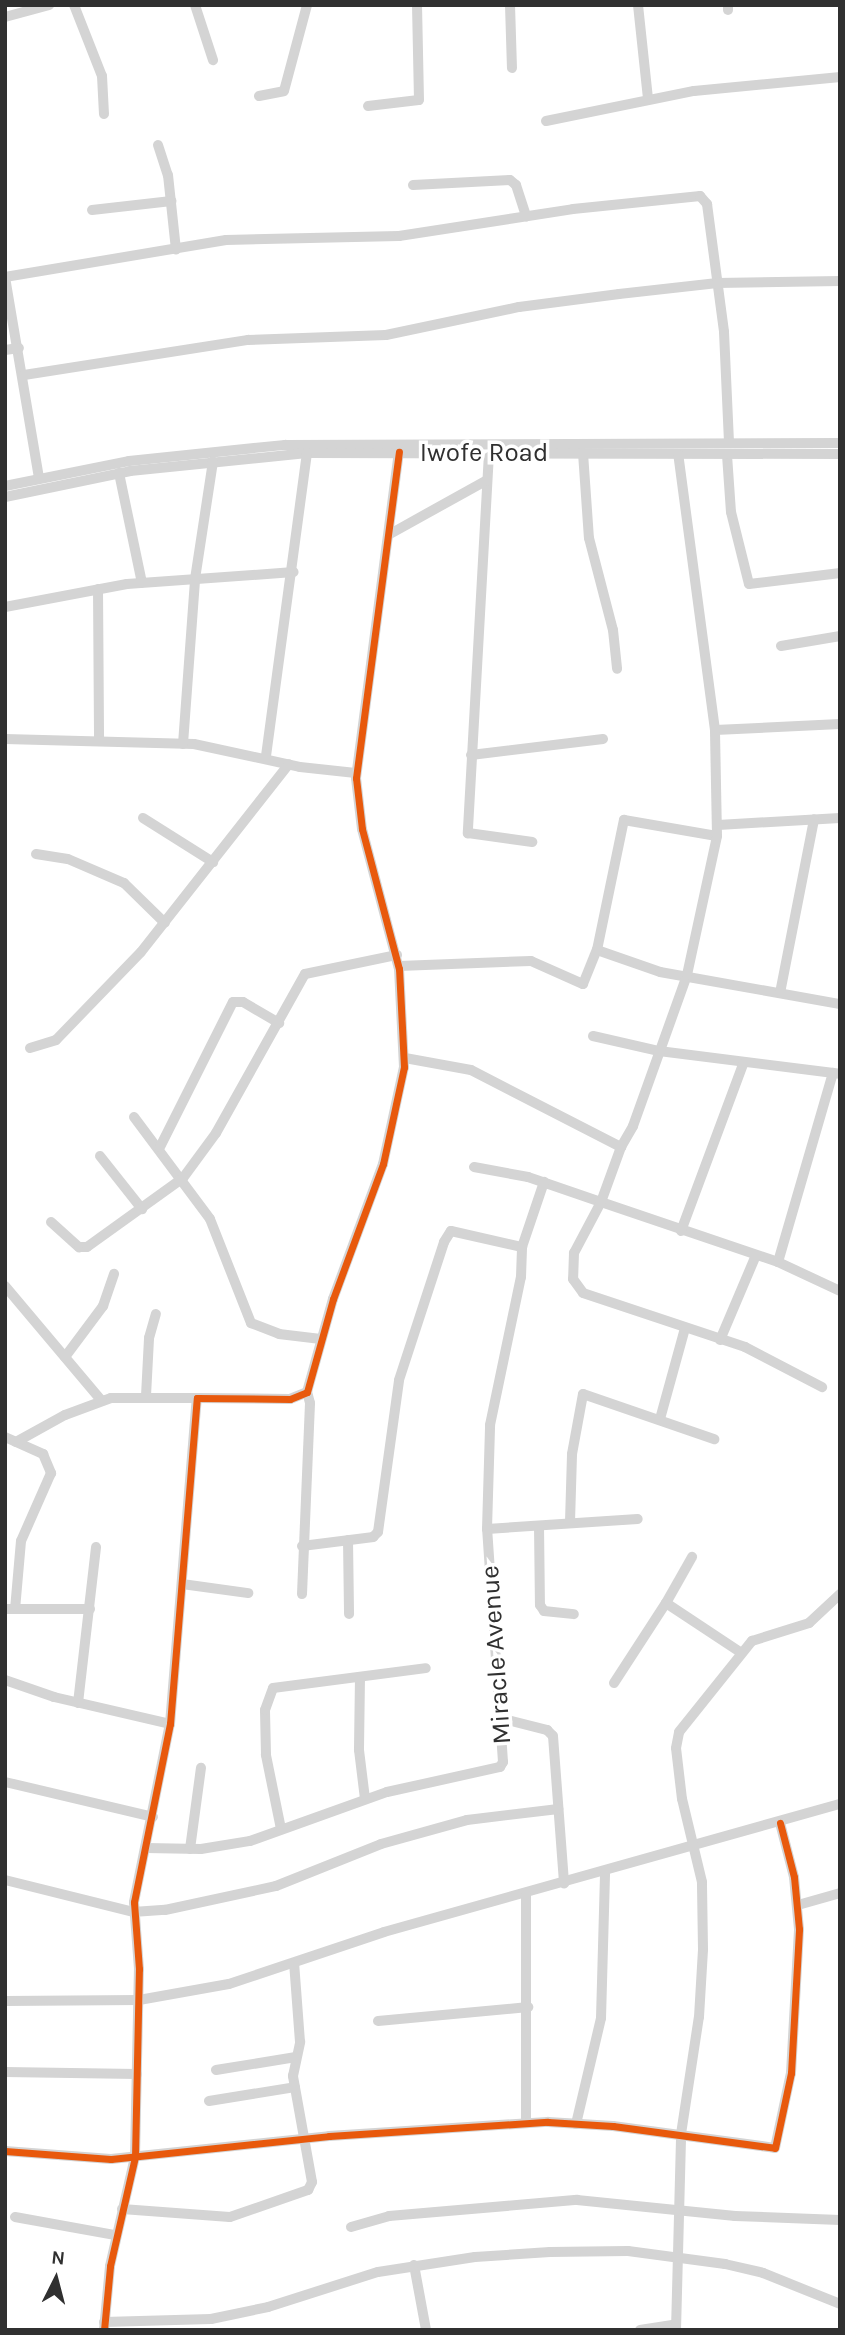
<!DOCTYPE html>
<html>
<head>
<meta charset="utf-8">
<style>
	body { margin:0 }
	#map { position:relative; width:845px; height:2335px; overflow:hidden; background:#fff; font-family:Karla,sans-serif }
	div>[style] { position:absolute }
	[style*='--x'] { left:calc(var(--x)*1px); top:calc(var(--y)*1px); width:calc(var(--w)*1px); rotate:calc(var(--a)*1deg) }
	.minor>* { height:10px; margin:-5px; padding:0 5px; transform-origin:5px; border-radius:5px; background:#d4d4d4 }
	.cycleway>* { height:7px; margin:-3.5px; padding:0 3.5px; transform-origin:3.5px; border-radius:3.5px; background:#e8590c }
	span { translate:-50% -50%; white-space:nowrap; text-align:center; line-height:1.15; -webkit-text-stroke:7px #fff; paint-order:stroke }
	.street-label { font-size:26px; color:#303030 }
	.frame { position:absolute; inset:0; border:7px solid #303030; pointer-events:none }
	.north { position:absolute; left:21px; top:2244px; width:70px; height:70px; -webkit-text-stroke:5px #fff; paint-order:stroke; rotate:6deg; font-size:19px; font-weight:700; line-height:28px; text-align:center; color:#303030 }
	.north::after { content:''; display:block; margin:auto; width:24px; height:32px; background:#303030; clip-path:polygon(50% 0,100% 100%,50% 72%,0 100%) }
</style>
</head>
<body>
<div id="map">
	<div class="minor">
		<i style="--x:74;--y:5;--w:76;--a:68.5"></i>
		<i style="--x:102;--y:76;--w:38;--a:87"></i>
		<i style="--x:195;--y:5;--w:58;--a:71.9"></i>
		<i style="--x:510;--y:5;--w:63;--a:88.2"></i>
		<i style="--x:638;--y:5;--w:94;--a:83.9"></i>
		<i style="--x:728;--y:10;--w:5;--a:-90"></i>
		<i style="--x:5;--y:17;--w:46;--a:-15.3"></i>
		<i style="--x:259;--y:96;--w:25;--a:-11"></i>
		<i style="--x:284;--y:91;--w:89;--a:-75"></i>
		<i style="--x:368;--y:106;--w:51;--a:-6.7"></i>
		<i style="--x:419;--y:100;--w:95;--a:-91.2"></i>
		<i style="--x:546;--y:121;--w:151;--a:-11.5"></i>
		<i style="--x:694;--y:91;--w:147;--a:-5.5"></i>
		<i style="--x:158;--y:145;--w:32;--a:72"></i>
		<i style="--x:168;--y:175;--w:75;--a:83.9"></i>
		<i style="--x:413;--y:185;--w:97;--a:-3"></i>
		<i style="--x:510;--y:180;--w:8;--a:40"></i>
		<i style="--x:516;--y:185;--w:33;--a:72"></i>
		<i style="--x:92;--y:210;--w:80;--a:-6.5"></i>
		<i style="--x:5;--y:277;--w:224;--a:-9.5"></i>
		<i style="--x:226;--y:240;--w:173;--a:-1.3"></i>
		<i style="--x:399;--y:236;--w:176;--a:-8.8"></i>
		<i style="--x:573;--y:209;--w:128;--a:-5.8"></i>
		<i style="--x:700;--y:196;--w:11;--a:49"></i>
		<i style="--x:707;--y:204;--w:129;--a:82.4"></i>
		<i style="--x:724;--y:332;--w:110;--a:87.4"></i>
		<i style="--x:5;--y:277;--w:204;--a:80.4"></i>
		<i style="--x:5;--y:350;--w:14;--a:-8"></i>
		<i style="--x:24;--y:375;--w:227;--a:-8.9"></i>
		<i style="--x:248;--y:340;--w:138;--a:-2.1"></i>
		<i style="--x:386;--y:335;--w:136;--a:-11.9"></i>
		<i style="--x:519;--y:307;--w:101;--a:-7.4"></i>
		<i style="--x:619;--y:294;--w:99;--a:-6.4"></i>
		<i style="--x:717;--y:283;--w:123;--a:-0.9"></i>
		<i style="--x:489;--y:453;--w:381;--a:93.2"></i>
		<i style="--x:468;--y:833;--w:65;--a:8"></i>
		<i style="--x:583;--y:453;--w:85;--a:86"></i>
		<i style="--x:589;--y:538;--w:95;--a:75.4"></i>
		<i style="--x:613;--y:630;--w:39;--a:84"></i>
		<i style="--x:727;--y:455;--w:57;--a:86"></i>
		<i style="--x:731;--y:512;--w:74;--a:76"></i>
		<i style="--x:749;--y:584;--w:92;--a:-6.9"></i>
		<i style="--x:119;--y:473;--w:112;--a:78.2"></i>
		<i style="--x:5;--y:486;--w:126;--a:-11.4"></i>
		<i style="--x:129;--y:461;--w:157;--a:-5.9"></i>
		<i style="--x:285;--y:445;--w:555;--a:-0.21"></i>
		<i style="--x:5;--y:497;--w:128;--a:-11.7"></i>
		<i style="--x:130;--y:471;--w:178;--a:-5.8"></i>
		<i style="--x:307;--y:453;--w:533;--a:0.11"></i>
		<i style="--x:390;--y:534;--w:111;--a:-29.1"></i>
		<i style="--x:98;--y:589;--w:152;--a:89.6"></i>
		<i style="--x:5;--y:607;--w:124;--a:-10.7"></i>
		<i style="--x:127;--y:584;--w:167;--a:-4.1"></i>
		<i style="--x:781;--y:646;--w:60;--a:-9.6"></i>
		<i style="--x:715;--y:730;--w:125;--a:-2.7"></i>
		<i style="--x:5;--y:739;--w:189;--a:1.5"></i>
		<i style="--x:194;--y:744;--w:108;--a:12.2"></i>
		<i style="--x:300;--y:767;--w:56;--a:6.1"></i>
		<i style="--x:183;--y:744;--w:165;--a:-85.8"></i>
		<i style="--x:195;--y:579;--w:119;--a:-81.3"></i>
		<i style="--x:471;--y:755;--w:133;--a:-6.9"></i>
		<i style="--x:266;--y:756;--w:306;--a:-82.3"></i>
		<i style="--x:143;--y:818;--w:83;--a:32.2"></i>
		<i style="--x:718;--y:825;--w:122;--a:-3.3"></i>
		<i style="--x:36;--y:854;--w:32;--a:9"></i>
		<i style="--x:68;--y:859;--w:61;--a:23.2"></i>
		<i style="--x:124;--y:883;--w:57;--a:44.3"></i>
		<i style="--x:597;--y:950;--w:67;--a:19.2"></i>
		<i style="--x:660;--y:972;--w:183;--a:10.1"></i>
		<i style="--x:399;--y:966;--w:132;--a:-2.2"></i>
		<i style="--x:531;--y:961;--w:57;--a:23.9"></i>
		<i style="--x:583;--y:984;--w:37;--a:-68"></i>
		<i style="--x:597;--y:950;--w:133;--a:-78.3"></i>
		<i style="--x:624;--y:820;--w:94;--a:9.8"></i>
		<i style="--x:780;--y:993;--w:177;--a:-78.9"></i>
		<i style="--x:593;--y:1036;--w:68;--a:12.8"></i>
		<i style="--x:659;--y:1051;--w:182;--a:7.2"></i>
		<i style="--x:30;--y:1048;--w:27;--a:-17"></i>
		<i style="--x:56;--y:1040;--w:122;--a:-46"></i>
		<i style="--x:141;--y:952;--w:239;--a:-51.8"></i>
		<i style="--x:405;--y:1058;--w:67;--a:10.3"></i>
		<i style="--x:471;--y:1070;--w:169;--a:27.2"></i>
		<i style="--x:621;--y:1147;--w:59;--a:110"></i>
		<i style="--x:601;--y:1202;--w:187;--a:18.7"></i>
		<i style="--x:778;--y:1262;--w:68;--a:25.1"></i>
		<i style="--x:134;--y:1117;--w:127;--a:53.3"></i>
		<i style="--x:210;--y:1219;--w:112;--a:68.5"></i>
		<i style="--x:251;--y:1323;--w:30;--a:21"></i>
		<i style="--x:279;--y:1334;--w:42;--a:6.8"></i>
		<i style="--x:160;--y:1147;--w:162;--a:-63.3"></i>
		<i style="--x:233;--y:1002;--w:10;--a:0"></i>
		<i style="--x:243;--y:1002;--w:42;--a:30.3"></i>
		<i style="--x:621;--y:1147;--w:24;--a:-60"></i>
		<i style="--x:633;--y:1126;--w:160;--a:-70.3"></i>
		<i style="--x:687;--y:975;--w:142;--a:-77.8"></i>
		<i style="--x:717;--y:836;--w:106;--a:-91.1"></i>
		<i style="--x:715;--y:730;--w:278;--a:-97.6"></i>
		<i style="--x:100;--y:1156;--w:68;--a:51.6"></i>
		<i style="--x:474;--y:1167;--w:55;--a:10.5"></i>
		<i style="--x:528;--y:1177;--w:77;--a:18.9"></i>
		<i style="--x:601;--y:1202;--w:58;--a:117.9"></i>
		<i style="--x:574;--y:1253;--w:26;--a:92"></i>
		<i style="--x:573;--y:1279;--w:17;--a:54"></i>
		<i style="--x:583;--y:1293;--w:171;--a:18.4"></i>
		<i style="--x:745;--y:1347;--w:87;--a:27.5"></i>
		<i style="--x:51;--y:1222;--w:38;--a:42"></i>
		<i style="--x:79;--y:1247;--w:8;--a:0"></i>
		<i style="--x:87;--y:1247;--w:118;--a:-35.7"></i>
		<i style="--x:183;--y:1178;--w:56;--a:-53.7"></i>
		<i style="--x:216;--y:1133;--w:182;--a:-60.8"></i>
		<i style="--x:305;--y:974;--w:94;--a:-11.7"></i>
		<i style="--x:681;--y:1231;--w:178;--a:-69.6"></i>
		<i style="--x:778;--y:1262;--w:197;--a:-73.8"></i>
		<i style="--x:5;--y:1286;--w:149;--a:49.9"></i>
		<i style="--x:720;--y:1340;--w:92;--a:-67"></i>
		<i style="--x:65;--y:1357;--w:64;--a:-53.3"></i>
		<i style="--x:103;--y:1306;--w:34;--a:-71"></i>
		<i style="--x:146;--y:1396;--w:58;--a:-87"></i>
		<i style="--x:149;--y:1338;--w:25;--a:-74"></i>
		<i style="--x:660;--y:1419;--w:94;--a:-74.6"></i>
		<i style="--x:5;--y:1437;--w:42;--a:24.1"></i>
		<i style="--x:43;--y:1454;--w:21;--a:67"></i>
		<i style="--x:51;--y:1473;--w:74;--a:113.8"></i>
		<i style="--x:21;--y:1541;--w:68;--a:95"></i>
		<i style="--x:16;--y:1442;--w:56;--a:-28.9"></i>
		<i style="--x:65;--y:1415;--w:49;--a:-20.3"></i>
		<i style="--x:111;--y:1398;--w:86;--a:0"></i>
		<i style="--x:570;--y:1522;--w:68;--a:-88.3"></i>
		<i style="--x:572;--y:1454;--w:61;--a:-79.6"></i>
		<i style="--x:583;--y:1394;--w:139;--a:19"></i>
		<i style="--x:539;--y:1526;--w:79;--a:89.3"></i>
		<i style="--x:540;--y:1605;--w:7;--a:56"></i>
		<i style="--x:544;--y:1611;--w:30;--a:6"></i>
		<i style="--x:487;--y:1529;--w:151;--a:-3.8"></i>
		<i style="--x:348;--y:1540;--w:74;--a:89.2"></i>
		<i style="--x:302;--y:1546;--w:72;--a:-7.2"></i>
		<i style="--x:373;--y:1537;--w:7;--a:-45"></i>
		<i style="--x:378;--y:1532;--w:153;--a:-82.1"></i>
		<i style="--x:399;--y:1380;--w:145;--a:-71.9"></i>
		<i style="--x:444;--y:1242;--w:13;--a:-58"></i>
		<i style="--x:451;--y:1231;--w:73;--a:12.7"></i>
		<i style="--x:182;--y:1584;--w:67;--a:7.8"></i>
		<i style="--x:302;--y:1594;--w:191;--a:-87.6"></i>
		<i style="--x:310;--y:1403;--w:11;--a:-105"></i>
		<i style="--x:666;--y:1603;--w:53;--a:-60.5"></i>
		<i style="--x:5;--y:1609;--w:85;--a:0"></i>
		<i style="--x:360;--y:1677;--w:73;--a:90.8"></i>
		<i style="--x:359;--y:1750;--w:49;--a:83"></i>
		<i style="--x:5;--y:1680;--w:52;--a:19.1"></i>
		<i style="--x:54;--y:1697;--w:119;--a:13.1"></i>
		<i style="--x:614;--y:1683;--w:95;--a:-57"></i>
		<i style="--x:666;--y:1603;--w:89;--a:33.5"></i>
		<i style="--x:78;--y:1703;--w:157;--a:-83.4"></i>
		<i style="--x:500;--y:1718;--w:49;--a:14.3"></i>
		<i style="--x:547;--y:1730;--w:8;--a:45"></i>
		<i style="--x:553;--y:1736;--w:148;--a:85.7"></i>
		<i style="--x:5;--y:1782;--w:152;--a:13.3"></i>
		<i style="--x:281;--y:1829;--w:76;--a:-101.5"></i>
		<i style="--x:266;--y:1755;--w:45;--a:-91.3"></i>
		<i style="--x:265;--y:1710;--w:23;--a:-70"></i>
		<i style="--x:273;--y:1688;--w:154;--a:-7.4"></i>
		<i style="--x:146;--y:1848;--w:55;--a:1"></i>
		<i style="--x:201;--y:1849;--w:50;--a:-9.3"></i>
		<i style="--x:250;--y:1841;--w:145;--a:-19.7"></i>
		<i style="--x:387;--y:1792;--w:116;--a:-12.5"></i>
		<i style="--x:500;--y:1767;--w:6;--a:-59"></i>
		<i style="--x:503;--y:1762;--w:234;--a:-93.9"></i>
		<i style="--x:487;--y:1529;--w:104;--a:-88.3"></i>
		<i style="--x:490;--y:1425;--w:151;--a:-78.2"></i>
		<i style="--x:521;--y:1277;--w:30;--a:-88"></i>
		<i style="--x:522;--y:1247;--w:69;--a:-71.3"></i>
		<i style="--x:190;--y:1849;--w:82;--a:-82.3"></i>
		<i style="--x:5;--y:1880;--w:132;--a:14"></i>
		<i style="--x:133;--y:1912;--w:32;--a:-4"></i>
		<i style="--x:165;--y:1910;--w:114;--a:-12.2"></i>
		<i style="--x:276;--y:1886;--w:113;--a:-21.8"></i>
		<i style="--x:381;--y:1844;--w:89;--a:-15.6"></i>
		<i style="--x:467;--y:1820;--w:92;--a:-6.9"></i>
		<i style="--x:798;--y:1905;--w:44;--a:-15.9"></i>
		<i style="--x:5;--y:2001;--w:134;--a:-0.4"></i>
		<i style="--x:139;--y:2000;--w:91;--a:-10.1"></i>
		<i style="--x:229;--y:1984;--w:163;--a:-18.5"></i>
		<i style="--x:384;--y:1932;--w:474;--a:-15.7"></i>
		<i style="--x:378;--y:2021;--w:151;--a:-5.3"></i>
		<i style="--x:216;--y:2070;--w:81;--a:-9.2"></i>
		<i style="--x:5;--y:2072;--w:132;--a:0.9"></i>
		<i style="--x:209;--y:2101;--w:87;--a:-9.2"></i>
		<i style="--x:526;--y:2123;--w:229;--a:-90"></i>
		<i style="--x:576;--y:2124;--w:109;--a:-76.7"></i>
		<i style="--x:601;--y:2018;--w:146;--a:-88.4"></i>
		<i style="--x:5;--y:2151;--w:106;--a:4.3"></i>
		<i style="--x:111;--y:2159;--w:219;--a:-6"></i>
		<i style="--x:329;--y:2136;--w:219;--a:-3.7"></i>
		<i style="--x:548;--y:2122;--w:65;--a:3.5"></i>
		<i style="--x:613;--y:2126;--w:163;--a:7.7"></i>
		<i style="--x:775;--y:2148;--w:77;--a:-78"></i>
		<i style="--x:791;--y:2073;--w:144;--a:-86.8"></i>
		<i style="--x:799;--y:1929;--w:52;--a:-95.5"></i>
		<i style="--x:794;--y:1877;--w:56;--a:-104.5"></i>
		<i style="--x:122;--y:2209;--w:108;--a:4.2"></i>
		<i style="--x:230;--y:2217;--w:83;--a:-19.1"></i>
		<i style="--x:308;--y:2190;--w:9;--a:-63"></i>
		<i style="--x:312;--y:2182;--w:108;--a:-100.2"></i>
		<i style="--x:293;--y:2076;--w:35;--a:-78"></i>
		<i style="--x:300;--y:2042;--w:79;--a:-94.3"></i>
		<i style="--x:15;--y:2217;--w:102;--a:10.2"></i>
		<i style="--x:351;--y:2227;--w:40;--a:-16"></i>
		<i style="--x:389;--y:2216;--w:189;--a:-4.9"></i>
		<i style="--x:577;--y:2200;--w:159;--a:5.8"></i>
		<i style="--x:735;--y:2216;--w:105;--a:2.2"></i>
		<i style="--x:414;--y:2265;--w:66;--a:79.5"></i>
		<i style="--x:104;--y:2322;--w:107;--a:-1.6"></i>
		<i style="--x:211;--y:2319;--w:58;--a:-11.9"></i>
		<i style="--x:268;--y:2307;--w:115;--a:-17.7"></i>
		<i style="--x:378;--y:2272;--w:98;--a:-8.8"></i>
		<i style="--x:475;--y:2257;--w:75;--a:-3.8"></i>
		<i style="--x:550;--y:2252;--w:78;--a:-0.7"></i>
		<i style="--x:628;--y:2251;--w:98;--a:7.6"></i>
		<i style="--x:725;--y:2264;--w:39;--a:13"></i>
		<i style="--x:763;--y:2273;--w:83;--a:21.9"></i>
		<i style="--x:104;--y:2330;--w:64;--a:-84.6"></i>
		<i style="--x:110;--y:2266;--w:112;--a:-77.1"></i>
		<i style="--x:135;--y:2157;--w:188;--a:-88.8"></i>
		<i style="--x:139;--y:1969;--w:67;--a:-94.3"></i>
		<i style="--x:134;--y:1902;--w:182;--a:-78.6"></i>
		<i style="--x:170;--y:1724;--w:327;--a:-85.3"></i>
		<i style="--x:197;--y:1398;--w:93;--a:0.6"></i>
		<i style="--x:290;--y:1399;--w:18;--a:-22"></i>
		<i style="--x:307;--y:1392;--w:97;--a:-74.4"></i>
		<i style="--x:333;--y:1299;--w:144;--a:-69.7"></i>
		<i style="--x:383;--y:1164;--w:99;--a:-77.8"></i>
		<i style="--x:404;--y:1067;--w:98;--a:-92.9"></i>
		<i style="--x:399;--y:969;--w:145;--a:-104.8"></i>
		<i style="--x:362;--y:829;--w:51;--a:-96.7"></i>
		<i style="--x:356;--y:778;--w:329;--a:-82.5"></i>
		<i style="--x:640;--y:2330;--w:36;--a:-9"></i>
		<i style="--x:676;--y:2330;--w:196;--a:-88.5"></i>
		<i style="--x:681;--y:2134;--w:118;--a:-81.3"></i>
		<i style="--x:699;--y:2017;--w:68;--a:-86.6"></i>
		<i style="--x:703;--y:1949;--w:67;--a:-90.9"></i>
		<i style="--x:702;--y:1882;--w:85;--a:-103.5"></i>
		<i style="--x:682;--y:1799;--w:51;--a:-96.7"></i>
		<i style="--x:676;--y:1748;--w:16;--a:-79"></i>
		<i style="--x:679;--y:1732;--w:117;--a:-51.3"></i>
		<i style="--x:752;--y:1641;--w:60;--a:-17.5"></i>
		<i style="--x:809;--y:1623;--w:42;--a:-43.1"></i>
	</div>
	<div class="cycleway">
		<i style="--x:5;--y:2151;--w:106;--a:4.3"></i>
		<i style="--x:111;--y:2159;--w:219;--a:-6"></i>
		<i style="--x:329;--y:2136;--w:219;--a:-3.7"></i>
		<i style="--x:548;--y:2122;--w:65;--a:3.5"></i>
		<i style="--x:613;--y:2126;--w:163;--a:7.7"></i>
		<i style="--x:775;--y:2148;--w:77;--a:-78"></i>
		<i style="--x:791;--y:2073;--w:144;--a:-86.8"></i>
		<i style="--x:799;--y:1929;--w:52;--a:-95.5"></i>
		<i style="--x:794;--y:1877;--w:56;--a:-104.5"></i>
		<i style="--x:104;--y:2330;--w:64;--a:-84.6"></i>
		<i style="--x:110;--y:2266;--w:112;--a:-77.1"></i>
		<i style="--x:135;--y:2157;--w:188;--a:-88.8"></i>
		<i style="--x:139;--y:1969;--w:67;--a:-94.3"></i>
		<i style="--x:134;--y:1902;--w:182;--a:-78.6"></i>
		<i style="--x:170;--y:1724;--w:327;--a:-85.3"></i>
		<i style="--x:197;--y:1398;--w:93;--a:0.6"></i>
		<i style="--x:290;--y:1399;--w:18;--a:-22"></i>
		<i style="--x:307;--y:1392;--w:97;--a:-74.4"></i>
		<i style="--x:333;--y:1299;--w:144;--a:-69.7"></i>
		<i style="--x:383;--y:1164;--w:99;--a:-77.8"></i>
		<i style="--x:404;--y:1067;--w:98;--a:-92.9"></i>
		<i style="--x:399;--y:969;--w:145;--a:-104.8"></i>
		<i style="--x:362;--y:829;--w:51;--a:-96.7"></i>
		<i style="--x:356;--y:778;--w:329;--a:-82.5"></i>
	</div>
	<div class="street-label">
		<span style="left:484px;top:453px">Iwofe Road</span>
		<span style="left:496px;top:1655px;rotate:-94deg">Miracle Avenue</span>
	</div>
	<div class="frame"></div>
	<div class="north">N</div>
</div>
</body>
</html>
